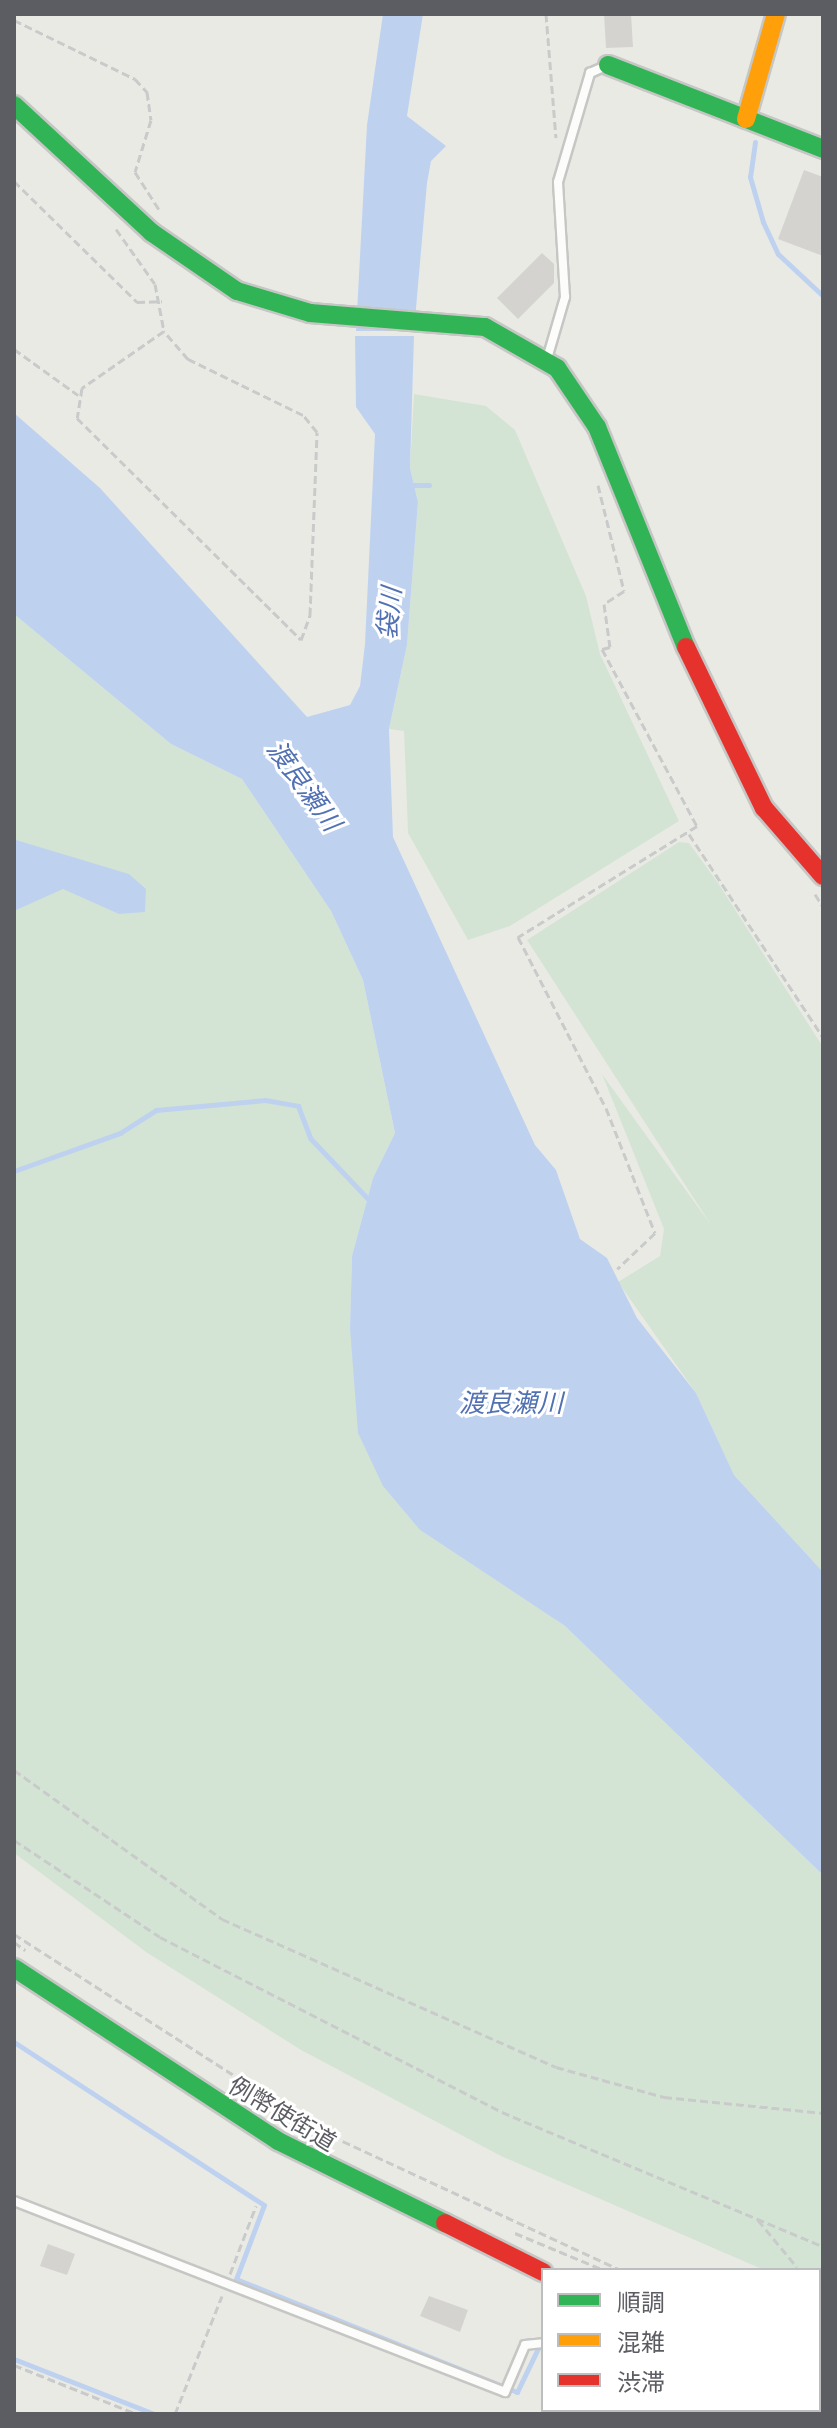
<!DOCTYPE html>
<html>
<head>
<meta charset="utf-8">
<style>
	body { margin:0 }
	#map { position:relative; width:837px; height:2428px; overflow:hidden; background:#eaeae5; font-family:Barlow,"Noto Sans JP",sans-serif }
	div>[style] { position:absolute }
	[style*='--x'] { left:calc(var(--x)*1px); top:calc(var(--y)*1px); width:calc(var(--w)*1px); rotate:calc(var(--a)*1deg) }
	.green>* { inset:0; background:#d4e4d4 }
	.water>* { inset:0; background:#bed2f0 }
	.stream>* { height:5px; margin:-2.5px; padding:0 2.5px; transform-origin:2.5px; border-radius:2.5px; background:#bed2f0 }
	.building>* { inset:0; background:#d4d3d0 }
	.path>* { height:3px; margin-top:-1.5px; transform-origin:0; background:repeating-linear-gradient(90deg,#c8cbca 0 8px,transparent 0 12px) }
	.roads { filter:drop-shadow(2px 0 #c6c6c5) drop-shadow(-2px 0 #c6c6c5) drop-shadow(0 2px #c6c6c5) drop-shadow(0 -2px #c6c6c5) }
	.lane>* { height:8px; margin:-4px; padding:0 4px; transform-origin:4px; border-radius:4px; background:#fcfcfb }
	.fast>* { height:18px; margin:-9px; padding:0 9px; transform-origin:9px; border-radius:9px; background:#30b455 }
	.slow>* { height:18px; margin:-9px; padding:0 9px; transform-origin:9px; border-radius:9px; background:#ff9f0a }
	.jam>* { height:18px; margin:-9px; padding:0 9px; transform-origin:9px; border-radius:9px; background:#e5322d }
	span { translate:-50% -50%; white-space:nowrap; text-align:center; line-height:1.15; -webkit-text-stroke:6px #fff; paint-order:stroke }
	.street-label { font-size:24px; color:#5b5d62 }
	.water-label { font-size:26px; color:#5171b3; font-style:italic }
	.frame { position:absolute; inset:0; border:16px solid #5b5d62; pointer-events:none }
	.legend { position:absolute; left:541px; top:2268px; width:280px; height:144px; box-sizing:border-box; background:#fff; border:2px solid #bdbec0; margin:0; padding:10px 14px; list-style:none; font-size:24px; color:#5b5d62 }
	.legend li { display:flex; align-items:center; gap:16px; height:40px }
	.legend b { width:40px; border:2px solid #bdbec0 }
</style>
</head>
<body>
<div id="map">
	<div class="green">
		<i style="clip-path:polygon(414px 394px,486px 406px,515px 430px,586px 596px,600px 654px,679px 821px,510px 926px,468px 940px,408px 833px,404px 731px,389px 729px,407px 645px,418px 502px,410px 468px)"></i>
		<i style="clip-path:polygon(14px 614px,171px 744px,242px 779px,331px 911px,363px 980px,395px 1133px,373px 1178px,352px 1256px,350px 1328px,420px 1530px,565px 1626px,823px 1875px,823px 2273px,764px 2270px,501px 2156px,301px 2050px,146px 1952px,14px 1853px)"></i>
		<i style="clip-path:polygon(679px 842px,689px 843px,718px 883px,823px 1047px,823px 1572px,734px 1475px,696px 1393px,618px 1282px,660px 1256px,664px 1229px,602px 1074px,711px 1225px,527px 940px)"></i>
	</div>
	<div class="water">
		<i style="clip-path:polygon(383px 14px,423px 14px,407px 116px,446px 146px,431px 161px,427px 183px,414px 331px,356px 331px,367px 125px)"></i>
		<i style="clip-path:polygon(355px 336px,414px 336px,410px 468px,418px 502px,407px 645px,389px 729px,393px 837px,535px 1145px,556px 1170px,580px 1239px,607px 1258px,637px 1318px,696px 1393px,734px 1475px,823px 1572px,823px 1875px,565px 1626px,420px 1530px,383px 1486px,358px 1433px,350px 1328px,352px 1256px,373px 1178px,395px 1133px,363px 980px,331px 911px,242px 779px,171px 744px,14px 614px,14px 413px,100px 488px,307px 717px,350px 705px,360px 686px,365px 644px,375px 434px,356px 407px)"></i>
		<i style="clip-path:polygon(16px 840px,129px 874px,146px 889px,145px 912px,119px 914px,63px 889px,14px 911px)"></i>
	</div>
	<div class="stream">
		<i style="--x:755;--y:142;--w:35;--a:98"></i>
		<i style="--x:750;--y:177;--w:47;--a:73.9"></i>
		<i style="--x:763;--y:222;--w:35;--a:65"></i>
		<i style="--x:778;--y:254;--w:62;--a:43"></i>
		<i style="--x:410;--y:485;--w:19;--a:0"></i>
		<i style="--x:14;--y:1171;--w:113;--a:-19.7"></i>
		<i style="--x:120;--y:1133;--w:43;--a:-32.6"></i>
		<i style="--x:156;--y:1110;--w:109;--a:-5.2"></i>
		<i style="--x:265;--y:1100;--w:34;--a:10"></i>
		<i style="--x:298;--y:1106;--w:34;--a:69"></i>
		<i style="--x:310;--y:1138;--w:88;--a:46.4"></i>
		<i style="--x:14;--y:2042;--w:298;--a:33.1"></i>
		<i style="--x:264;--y:2205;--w:79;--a:110.7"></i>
		<i style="--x:236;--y:2279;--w:303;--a:21.9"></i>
		<i style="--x:517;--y:2392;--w:60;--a:-64.3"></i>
		<i style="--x:14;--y:2359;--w:150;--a:21.4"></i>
		<i style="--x:714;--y:2410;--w:11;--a:22"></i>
	</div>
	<div class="building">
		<i style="clip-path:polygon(604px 14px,631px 14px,633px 47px,606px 48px)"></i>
		<i style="clip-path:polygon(804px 170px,823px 177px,823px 256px,778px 239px)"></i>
		<i style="clip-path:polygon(542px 253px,554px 264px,554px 283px,518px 319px,497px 298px)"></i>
		<i style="clip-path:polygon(48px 2244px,75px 2254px,67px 2275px,40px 2266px)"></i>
		<i style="clip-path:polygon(429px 2296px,468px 2310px,460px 2332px,420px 2316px)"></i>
	</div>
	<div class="path">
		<i style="--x:546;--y:14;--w:124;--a:85.4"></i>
		<i style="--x:14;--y:20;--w:135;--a:26"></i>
		<i style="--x:135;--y:79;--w:18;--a:47"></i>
		<i style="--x:147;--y:92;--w:28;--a:82"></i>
		<i style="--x:151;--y:120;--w:54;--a:107.1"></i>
		<i style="--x:135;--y:172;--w:46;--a:57.3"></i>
		<i style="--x:14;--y:181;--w:173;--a:44.5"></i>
		<i style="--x:137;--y:302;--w:25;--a:-2"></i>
		<i style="--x:116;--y:229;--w:67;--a:54.7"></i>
		<i style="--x:155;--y:284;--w:48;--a:79.2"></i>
		<i style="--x:164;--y:331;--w:100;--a:145.2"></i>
		<i style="--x:82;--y:388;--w:30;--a:99"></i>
		<i style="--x:77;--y:418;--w:315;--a:44.7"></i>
		<i style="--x:301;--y:640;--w:27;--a:-70"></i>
		<i style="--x:310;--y:615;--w:183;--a:-87.8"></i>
		<i style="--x:317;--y:432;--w:22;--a:-129"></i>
		<i style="--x:303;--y:415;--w:128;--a:-154"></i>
		<i style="--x:188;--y:359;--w:37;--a:-131"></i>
		<i style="--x:14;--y:349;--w:79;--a:35.7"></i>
		<i style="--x:598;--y:485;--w:109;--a:76.2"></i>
		<i style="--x:624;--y:591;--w:24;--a:147"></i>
		<i style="--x:604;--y:604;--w:43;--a:82.1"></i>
		<i style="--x:610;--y:647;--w:8;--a:166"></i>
		<i style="--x:602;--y:649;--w:201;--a:61.8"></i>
		<i style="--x:697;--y:826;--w:211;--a:148.2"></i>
		<i style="--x:518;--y:937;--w:192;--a:62.8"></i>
		<i style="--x:606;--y:1108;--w:134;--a:68.6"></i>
		<i style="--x:655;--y:1233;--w:52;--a:136.5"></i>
		<i style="--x:823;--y:800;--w:1;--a:90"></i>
		<i style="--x:689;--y:834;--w:243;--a:56.6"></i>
		<i style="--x:815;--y:894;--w:15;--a:58"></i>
		<i style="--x:14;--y:1770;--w:256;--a:35.6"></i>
		<i style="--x:222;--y:1919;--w:365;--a:23.9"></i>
		<i style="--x:556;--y:2067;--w:112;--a:15.5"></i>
		<i style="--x:664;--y:2097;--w:160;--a:5.7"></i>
		<i style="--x:14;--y:1840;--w:175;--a:33.6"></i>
		<i style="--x:160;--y:1937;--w:384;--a:27.1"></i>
		<i style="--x:502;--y:2112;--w:348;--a:22.7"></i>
		<i style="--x:14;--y:1934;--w:365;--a:32.7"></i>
		<i style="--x:321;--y:2131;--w:330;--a:24.9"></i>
		<i style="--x:14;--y:1942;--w:14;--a:36"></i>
		<i style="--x:272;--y:2111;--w:57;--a:28.4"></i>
		<i style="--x:758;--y:2220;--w:61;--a:50.3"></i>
		<i style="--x:515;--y:2233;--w:96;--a:22.6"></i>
		<i style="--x:230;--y:2274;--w:73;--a:-69.1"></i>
		<i style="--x:819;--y:2301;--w:4;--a:14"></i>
		<i style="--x:819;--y:2353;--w:4;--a:27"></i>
		<i style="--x:14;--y:2365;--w:132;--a:21.7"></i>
		<i style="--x:175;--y:2414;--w:127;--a:-68.3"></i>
	</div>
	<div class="roads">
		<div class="lane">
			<i style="--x:547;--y:359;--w:65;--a:-73.8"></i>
			<i style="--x:565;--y:297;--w:115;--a:-93.5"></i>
			<i style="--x:558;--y:182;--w:114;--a:-73.6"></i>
			<i style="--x:590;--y:73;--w:17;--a:-24"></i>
			<i style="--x:14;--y:2201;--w:527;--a:21.26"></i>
			<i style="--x:505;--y:2392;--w:51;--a:-66.9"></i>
			<i style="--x:525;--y:2345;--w:18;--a:-6"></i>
			<i style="--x:703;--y:2410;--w:11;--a:22"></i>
		</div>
		<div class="fast">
			<i style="--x:608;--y:65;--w:231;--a:21.3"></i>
			<i style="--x:14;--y:105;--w:187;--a:42.8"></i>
			<i style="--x:151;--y:232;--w:104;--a:34.5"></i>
			<i style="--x:237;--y:291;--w:76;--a:16.8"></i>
			<i style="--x:310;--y:313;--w:176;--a:4.6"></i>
			<i style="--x:485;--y:327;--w:83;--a:29.7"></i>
			<i style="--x:557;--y:368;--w:71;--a:55.9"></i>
			<i style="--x:597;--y:427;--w:237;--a:68"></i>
			<i style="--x:14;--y:1968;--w:316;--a:33.2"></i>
			<i style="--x:278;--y:2141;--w:186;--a:26.2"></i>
			<i style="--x:819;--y:2384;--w:4;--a:14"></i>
		</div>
		<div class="slow">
			<i style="--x:746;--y:119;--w:109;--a:-74.1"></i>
		</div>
		<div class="jam">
			<i style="--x:686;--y:647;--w:179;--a:64.2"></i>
			<i style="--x:764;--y:808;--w:90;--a:49.1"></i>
			<i style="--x:445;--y:2223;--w:110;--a:26.6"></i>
		</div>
	</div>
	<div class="street-label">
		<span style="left:283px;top:2113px;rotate:31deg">例幣使街道</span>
	</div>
	<div class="water-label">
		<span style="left:388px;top:613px;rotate:-84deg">袋川</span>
		<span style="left:305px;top:785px;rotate:54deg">渡良瀬川</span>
		<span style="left:511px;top:1402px">渡良瀬川</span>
	</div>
	<div class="frame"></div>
	<ul class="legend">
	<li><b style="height:10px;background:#30b455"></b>順調</li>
	<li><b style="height:10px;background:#ff9f0a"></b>混雑</li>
	<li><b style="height:10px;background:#e5322d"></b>渋滞</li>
	</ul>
</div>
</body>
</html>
